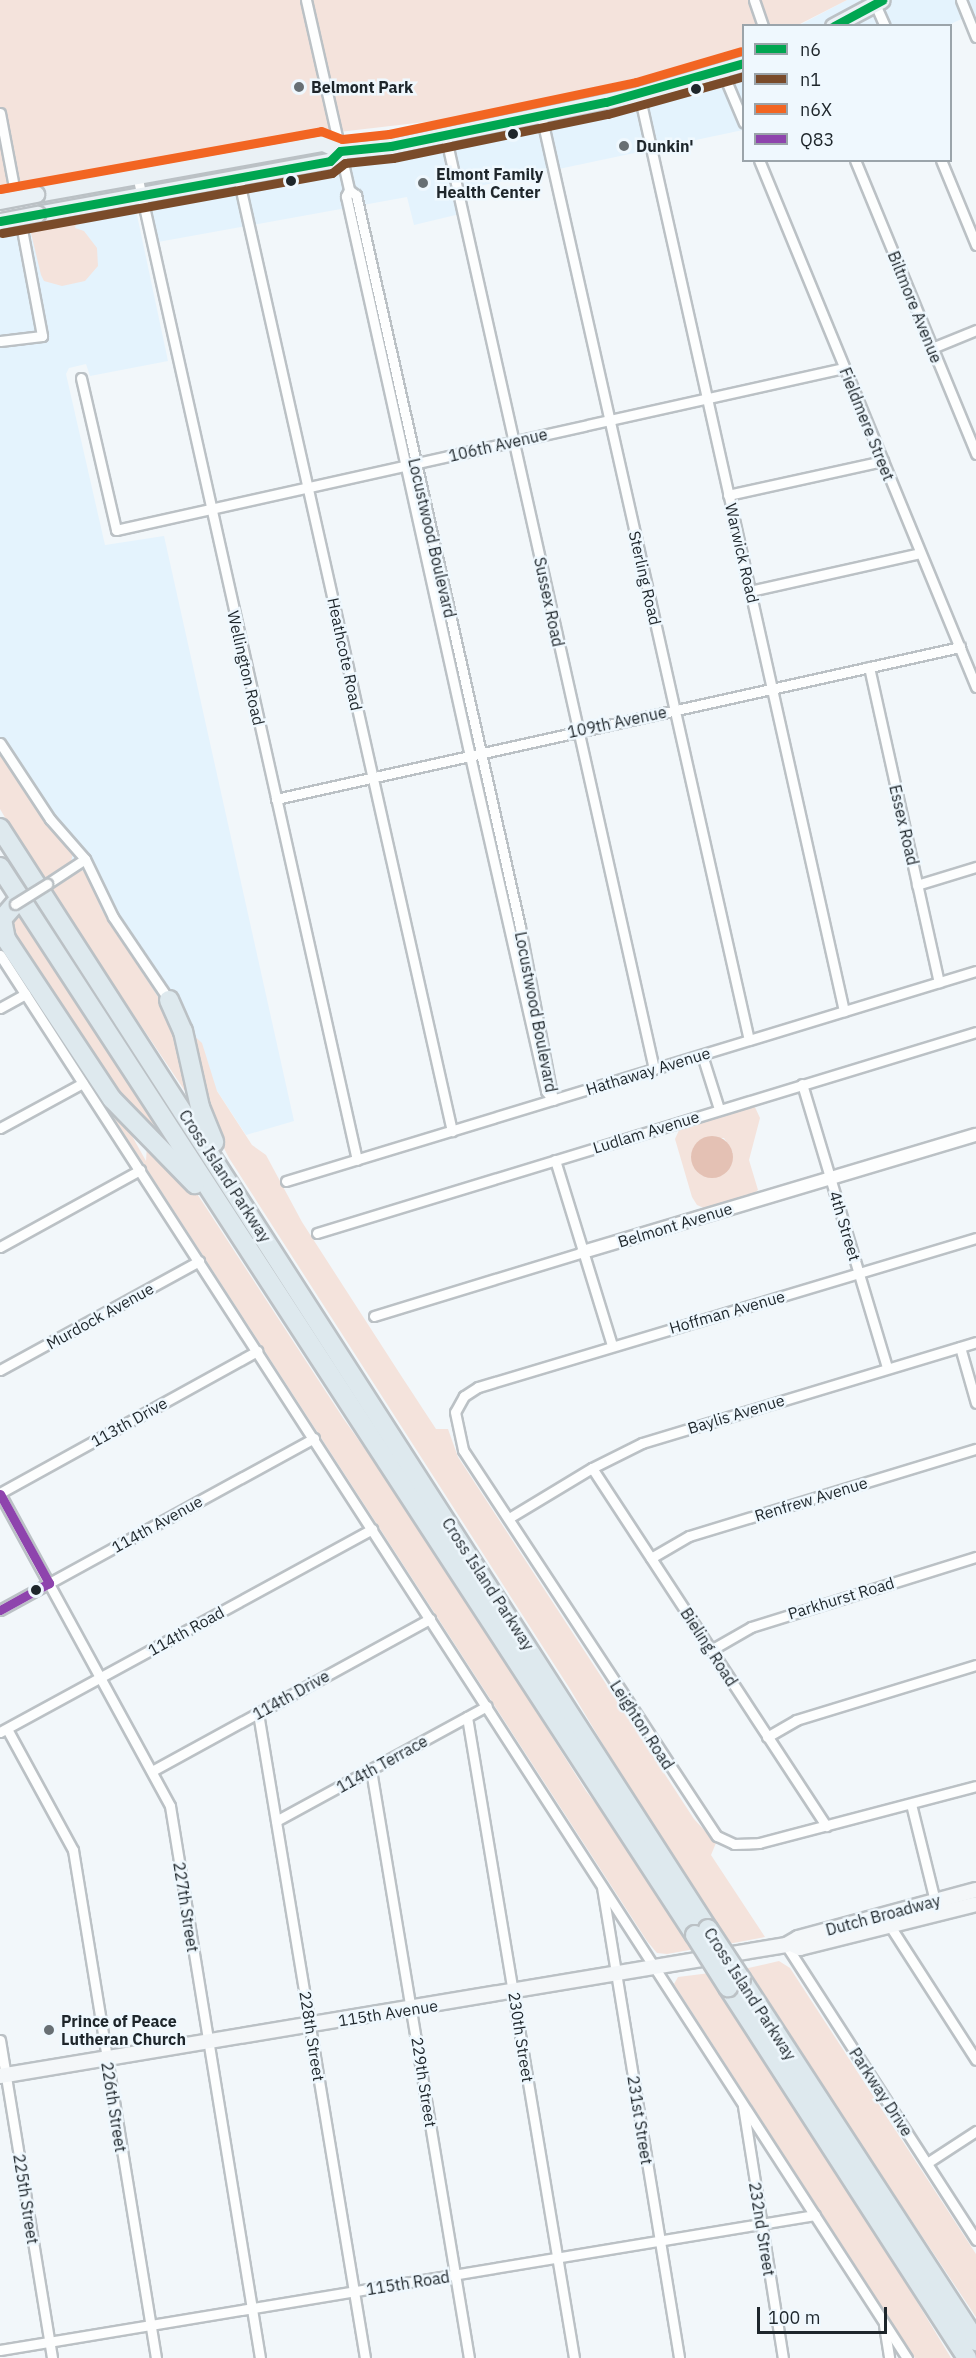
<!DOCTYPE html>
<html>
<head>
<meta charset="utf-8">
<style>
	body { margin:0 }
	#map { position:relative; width:976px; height:2358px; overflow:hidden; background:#f2f7fa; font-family:"IBM Plex Sans",sans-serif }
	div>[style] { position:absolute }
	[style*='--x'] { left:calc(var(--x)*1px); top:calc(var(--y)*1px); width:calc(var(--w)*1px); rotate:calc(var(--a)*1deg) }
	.built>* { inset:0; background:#e4f3fd }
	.green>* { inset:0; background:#f4e3dc }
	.water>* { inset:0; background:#e4c1b4 }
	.round { border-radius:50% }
	.roads { filter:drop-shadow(2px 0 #bbc1c5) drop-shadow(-2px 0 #bbc1c5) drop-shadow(0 2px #bbc1c5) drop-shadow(0 -2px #bbc1c5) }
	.minor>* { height:9px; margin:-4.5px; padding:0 4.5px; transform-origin:4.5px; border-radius:4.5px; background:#fdfefe }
	.tertiary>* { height:12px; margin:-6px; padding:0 6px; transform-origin:6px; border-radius:6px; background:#fdfefe }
	.secondary>* { height:14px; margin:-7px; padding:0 7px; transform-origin:7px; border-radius:7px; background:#f4f7f9 }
	.primary>* { height:15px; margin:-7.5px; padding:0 7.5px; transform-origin:7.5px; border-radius:7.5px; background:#eaf1f5 }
	.motorway>* { height:18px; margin:-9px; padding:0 9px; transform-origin:9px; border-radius:9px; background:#dee9ee }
	.bridges { filter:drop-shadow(2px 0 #bbc1c5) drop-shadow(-2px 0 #bbc1c5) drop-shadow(0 2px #bbc1c5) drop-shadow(0 -2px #bbc1c5) }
	.minor-bridge>* { height:9px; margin:-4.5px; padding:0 4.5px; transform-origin:4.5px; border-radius:4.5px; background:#fdfefe }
	.primary-bridge>* { height:15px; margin:-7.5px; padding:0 7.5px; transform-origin:7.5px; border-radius:7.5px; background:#eaf1f5 }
	.motorway-bridge>* { height:18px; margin:-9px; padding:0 9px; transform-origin:9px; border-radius:9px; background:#dee9ee }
	.bus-1>* { height:9px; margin:-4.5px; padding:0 4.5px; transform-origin:4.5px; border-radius:4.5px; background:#00a651 }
	.bus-2>* { height:9px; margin:-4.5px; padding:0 4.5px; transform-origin:4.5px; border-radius:4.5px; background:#7a4b2a }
	.bus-3>* { height:9px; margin:-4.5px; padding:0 4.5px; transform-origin:4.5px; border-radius:4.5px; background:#f26522 }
	.bus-4>* { height:9px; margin:-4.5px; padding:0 4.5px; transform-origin:4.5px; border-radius:4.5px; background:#8e44ad }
	.dots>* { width:16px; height:16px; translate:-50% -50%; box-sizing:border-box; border:3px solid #eff8fe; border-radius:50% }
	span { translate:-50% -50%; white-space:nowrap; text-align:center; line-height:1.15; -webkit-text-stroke:5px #eff8fe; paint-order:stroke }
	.poi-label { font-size:16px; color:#1e262b; font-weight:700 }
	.left { translate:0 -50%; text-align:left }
	.street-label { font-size:16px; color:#1e262b }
	.legend { position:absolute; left:742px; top:24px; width:210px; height:138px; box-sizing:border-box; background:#eff8fe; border:2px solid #9ba4aa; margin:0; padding:8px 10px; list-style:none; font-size:18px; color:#1e262b }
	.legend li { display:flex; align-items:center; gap:12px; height:30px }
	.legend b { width:30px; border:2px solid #9ba4aa }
	.scale { position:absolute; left:757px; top:2307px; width:130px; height:27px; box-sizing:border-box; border:3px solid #1e262b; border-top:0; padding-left:8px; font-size:18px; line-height:21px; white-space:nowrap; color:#1e262b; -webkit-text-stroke:4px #eff8fe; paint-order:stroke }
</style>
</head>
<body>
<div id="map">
	<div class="built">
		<i style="clip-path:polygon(847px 0,976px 0,976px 25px,970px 27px,966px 17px,946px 26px,798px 26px)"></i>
		<i style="clip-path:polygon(743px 50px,743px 130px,460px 190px,464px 213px,414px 225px,407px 197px,158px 242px,148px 197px,702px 77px,726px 57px)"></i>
		<i style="clip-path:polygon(134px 201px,168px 361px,90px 376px,86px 364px,69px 368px,66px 374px,105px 545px,164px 536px,294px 1121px,246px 1135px,0 759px,0 226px)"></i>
	</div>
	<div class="green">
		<i style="clip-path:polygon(0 0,847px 0,798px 25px,744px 26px,743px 50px,726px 57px,468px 117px,296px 137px,0 190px)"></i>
		<i style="clip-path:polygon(56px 220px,76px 224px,75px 228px,84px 231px,97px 248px,98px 266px,85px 281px,62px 286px,44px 281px,41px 275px,30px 229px,32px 225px)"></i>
		<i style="clip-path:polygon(0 753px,48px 824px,73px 853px,71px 862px,42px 880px,0 809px)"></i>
		<i style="clip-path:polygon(82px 870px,90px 878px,101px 909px,175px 1023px,189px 1097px,50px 890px)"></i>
		<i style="clip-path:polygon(20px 910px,177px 1153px,131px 1114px,11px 934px,10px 924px)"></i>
		<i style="clip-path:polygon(0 942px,122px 1118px,146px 1161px,147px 1145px,192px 1186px,343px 1418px,416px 1521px,586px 1791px,638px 1859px,695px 1949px,667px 1954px,657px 1953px,647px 1941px)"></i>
		<i style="clip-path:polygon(190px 1032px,202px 1043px,217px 1091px,252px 1145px,266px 1155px,302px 1222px,400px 1374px,436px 1429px,448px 1429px,458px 1457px,694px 1819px,716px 1843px,711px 1855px,765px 1937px,728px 1944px,659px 1838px,570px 1689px,229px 1158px,211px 1123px)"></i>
		<i style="clip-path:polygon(evenodd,747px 1103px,754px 1105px,760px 1118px,749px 1160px,758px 1190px,748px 1198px,708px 1210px,697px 1205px,692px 1197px,675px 1139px,680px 1128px,747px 1103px,724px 1138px,733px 1153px,691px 1156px,701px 1139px,724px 1138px)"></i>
		<i style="clip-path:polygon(779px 1961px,790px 1968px,976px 2254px,976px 2317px,744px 1969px)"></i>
		<i style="clip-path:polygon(710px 1973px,822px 2145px,951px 2358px,915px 2358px,674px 1984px,678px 1977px)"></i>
	</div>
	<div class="water">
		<i class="round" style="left:691px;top:1136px;width:42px;height:42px"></i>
	</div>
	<div class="roads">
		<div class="minor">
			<i style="--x:306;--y:0;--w:195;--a:77.2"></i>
			<i style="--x:349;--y:190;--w:9;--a:36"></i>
			<i style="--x:356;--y:195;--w:750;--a:77.37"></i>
			<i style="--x:520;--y:927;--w:176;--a:79.2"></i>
			<i style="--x:754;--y:0;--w:28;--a:71"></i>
			<i style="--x:961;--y:0;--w:40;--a:68"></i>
			<i style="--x:875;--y:4;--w:24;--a:66"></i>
			<i style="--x:722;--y:71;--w:56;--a:67.1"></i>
			<i style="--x:639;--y:94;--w:940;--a:77.4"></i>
			<i style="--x:0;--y:113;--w:227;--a:79.3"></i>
			<i style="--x:42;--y:336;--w:42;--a:173.2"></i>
			<i style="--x:541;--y:115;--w:948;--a:77.33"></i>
			<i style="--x:445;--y:134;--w:958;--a:77.4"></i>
			<i style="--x:759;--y:160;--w:570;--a:67.62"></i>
			<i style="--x:855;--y:160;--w:318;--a:67.6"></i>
			<i style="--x:941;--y:160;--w:92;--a:67.6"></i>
			<i style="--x:137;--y:175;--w:1009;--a:77.41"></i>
			<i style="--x:238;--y:177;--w:978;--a:77.36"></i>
			<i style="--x:349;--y:190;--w:7;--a:117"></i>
			<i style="--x:346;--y:196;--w:564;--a:77.52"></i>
			<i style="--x:468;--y:747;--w:353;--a:77.2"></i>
			<i style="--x:546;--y:1091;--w:11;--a:52"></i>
			<i style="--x:932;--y:348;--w:48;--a:-22.2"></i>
			<i style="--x:81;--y:378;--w:156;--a:77"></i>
			<i style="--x:116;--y:530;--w:746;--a:-12.55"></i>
			<i style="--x:728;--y:495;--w:159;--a:-12.4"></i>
			<i style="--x:750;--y:591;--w:174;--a:-12.6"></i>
			<i style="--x:869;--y:667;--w:323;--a:77.5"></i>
			<i style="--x:0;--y:743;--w:91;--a:56.7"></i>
			<i style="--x:50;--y:819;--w:53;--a:48.8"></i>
			<i style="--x:85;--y:859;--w:64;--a:64.2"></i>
			<i style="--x:113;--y:917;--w:100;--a:56"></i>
			<i style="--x:276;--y:799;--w:701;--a:-12.53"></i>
			<i style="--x:47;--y:884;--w:45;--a:-33.3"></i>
			<i style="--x:917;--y:885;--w:62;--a:-17"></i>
			<i style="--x:0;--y:955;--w:1671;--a:57.12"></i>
			<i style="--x:0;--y:1008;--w:29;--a:-29"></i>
			<i style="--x:702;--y:1055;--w:57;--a:72.5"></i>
			<i style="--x:802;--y:1084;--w:296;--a:73.3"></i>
			<i style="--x:0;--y:1128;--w:94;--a:-28.5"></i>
			<i style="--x:555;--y:1160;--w:194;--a:72.9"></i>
			<i style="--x:286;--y:1181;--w:721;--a:-16.93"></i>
			<i style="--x:317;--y:1233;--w:689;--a:-16.96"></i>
			<i style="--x:976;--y:1238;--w:520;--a:163.34"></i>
			<i style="--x:478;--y:1387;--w:17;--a:147"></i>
			<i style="--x:464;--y:1396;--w:18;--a:119"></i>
			<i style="--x:455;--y:1412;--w:39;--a:78"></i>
			<i style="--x:463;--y:1450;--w:462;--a:56.7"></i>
			<i style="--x:717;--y:1836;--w:19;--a:25"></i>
			<i style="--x:734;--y:1844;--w:25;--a:-2"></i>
			<i style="--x:759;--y:1843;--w:224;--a:-14.7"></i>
			<i style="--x:0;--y:1247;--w:160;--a:-28.8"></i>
			<i style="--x:374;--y:1316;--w:219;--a:-17"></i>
			<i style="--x:960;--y:1347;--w:58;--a:74.1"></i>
			<i style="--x:0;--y:1370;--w:227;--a:-28.7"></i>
			<i style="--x:592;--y:1468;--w:428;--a:56.8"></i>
			<i style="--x:0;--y:1493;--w:294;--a:-28.9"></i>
			<i style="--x:0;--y:1494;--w:355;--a:61.4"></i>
			<i style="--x:170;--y:1806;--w:559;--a:80.74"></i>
			<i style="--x:509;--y:1518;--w:97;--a:-31.1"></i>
			<i style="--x:592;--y:1468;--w:56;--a:-26.6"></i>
			<i style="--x:642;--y:1443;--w:349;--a:-16.8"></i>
			<i style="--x:651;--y:1558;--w:44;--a:-30.1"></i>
			<i style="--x:689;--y:1536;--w:300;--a:-16.9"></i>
			<i style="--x:0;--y:1610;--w:358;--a:-28.7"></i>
			<i style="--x:711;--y:1650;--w:46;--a:-29.9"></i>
			<i style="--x:751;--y:1627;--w:236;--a:-17.3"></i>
			<i style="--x:258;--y:1713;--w:654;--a:80.58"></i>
			<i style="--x:467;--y:1717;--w:650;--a:80.52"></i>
			<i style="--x:7;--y:1729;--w:138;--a:61.4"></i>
			<i style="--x:73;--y:1850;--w:515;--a:80.72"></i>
			<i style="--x:0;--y:1732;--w:424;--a:-28.6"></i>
			<i style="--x:767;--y:1737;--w:34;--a:-30"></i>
			<i style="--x:796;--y:1720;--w:188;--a:-17"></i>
			<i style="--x:371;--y:1770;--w:596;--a:80.54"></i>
			<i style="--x:152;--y:1771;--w:317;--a:-28.7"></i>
			<i style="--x:911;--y:1804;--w:100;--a:76.1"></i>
			<i style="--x:276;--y:1821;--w:240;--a:-28.6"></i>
			<i style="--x:602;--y:1887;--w:477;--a:80.7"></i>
			<i style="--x:890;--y:1926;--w:159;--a:57.3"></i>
			<i style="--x:786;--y:1945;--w:351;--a:57.2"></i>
			<i style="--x:0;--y:2040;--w:322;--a:80.7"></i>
			<i style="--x:743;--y:2106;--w:255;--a:81"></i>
			<i style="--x:927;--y:2163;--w:59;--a:-33.1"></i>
			<i style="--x:884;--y:2325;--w:33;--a:81"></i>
			<i style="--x:0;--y:2350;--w:826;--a:-9.41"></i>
		</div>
		<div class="tertiary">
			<i style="--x:583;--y:1252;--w:410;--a:-16.6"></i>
		</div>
		<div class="secondary">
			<i style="--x:791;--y:1944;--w:10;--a:24"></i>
			<i style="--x:800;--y:1948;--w:181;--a:-14"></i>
			<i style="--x:0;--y:2076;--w:797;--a:-9.46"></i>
			<i style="--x:786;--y:1945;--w:14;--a:-30"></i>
			<i style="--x:798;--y:1938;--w:184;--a:-15.1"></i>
		</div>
		<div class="primary">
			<i style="--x:833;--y:26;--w:55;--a:-28"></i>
			<i style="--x:36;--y:194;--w:291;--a:-10.1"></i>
			<i style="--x:323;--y:143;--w:19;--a:25"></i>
			<i style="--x:340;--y:151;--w:51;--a:-5.6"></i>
			<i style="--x:391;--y:146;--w:253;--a:-11.8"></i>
			<i style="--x:639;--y:94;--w:109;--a:-16.4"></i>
			<i style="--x:37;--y:214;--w:298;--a:-10.3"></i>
			<i style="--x:330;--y:161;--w:14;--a:-45"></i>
		</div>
		<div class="motorway">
			<i style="--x:0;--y:828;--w:1309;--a:57.26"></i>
			<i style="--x:0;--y:867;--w:1274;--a:56.95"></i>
			<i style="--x:15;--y:904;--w:20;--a:131"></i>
			<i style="--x:2;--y:919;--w:20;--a:79"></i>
			<i style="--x:6;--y:939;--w:192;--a:56.5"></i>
			<i style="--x:112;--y:1099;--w:119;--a:45.7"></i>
			<i style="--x:169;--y:1000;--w:34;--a:66"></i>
			<i style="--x:183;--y:1031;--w:78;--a:77.4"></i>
			<i style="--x:200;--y:1107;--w:38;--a:68"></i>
			<i style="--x:741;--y:1979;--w:432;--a:57"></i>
			<i style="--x:728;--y:1987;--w:441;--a:57.2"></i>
		</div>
	</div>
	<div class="bridges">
		<div class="minor-bridge">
			<i style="--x:15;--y:904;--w:38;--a:-32"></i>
		</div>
		<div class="primary-bridge">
			<i style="--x:0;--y:201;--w:37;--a:-11"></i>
			<i style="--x:0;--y:221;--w:38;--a:-11"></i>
		</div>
		<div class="motorway-bridge">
			<i style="--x:708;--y:1929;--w:60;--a:56.6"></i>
			<i style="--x:695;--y:1935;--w:62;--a:57.6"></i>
		</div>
	</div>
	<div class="bus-1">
		<i style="--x:834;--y:26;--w:55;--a:-28.4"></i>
		<i style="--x:0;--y:221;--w:335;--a:-10.3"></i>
		<i style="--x:330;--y:161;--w:14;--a:-45"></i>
		<i style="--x:340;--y:151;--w:51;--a:-5.6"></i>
		<i style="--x:391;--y:146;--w:219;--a:-11.6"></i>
		<i style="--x:606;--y:102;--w:143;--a:-15.8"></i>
	</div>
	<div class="bus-2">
		<i style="--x:2;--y:233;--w:335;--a:-10.3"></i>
		<i style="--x:332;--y:173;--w:16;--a:-38"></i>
		<i style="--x:345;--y:163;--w:48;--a:-5.9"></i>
		<i style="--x:393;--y:158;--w:219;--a:-11.6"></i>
		<i style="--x:608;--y:114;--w:141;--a:-15.6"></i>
	</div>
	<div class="bus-3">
		<i style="--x:0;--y:189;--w:326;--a:-10.2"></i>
		<i style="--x:321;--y:131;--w:22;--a:21"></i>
		<i style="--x:342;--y:139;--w:47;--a:-6.1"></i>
		<i style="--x:389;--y:134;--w:252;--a:-11.9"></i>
		<i style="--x:636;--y:82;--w:109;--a:-16.4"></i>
	</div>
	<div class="bus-4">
		<i style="--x:0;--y:1494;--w:102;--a:61.2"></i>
		<i style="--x:0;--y:1610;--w:56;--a:-28.9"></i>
	</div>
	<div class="dots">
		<i style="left:299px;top:87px;background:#686f73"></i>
		<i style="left:696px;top:89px;background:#1e262b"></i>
		<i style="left:513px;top:134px;background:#1e262b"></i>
		<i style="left:624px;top:146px;background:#686f73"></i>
		<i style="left:291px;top:181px;background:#1e262b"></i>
		<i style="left:423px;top:183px;background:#686f73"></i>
		<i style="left:36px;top:1590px;background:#1e262b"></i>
		<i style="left:49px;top:2030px;background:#686f73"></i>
	</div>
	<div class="poi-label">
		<span class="left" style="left:311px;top:87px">Belmont Park</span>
		<span class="left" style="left:636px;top:146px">Dunkin'</span>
		<span class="left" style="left:436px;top:183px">Elmont Family<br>Health Center</span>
		<span class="left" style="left:61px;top:2030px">Prince of Peace<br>Lutheran Church</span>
	</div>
	<div class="street-label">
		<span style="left:915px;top:307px;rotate:68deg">Biltmore Avenue</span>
		<span style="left:867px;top:424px;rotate:68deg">Fieldmere Street</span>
		<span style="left:498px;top:445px;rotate:-13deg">106th Avenue</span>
		<span style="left:432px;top:538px;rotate:77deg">Locustwood Boulevard</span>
		<span style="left:742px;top:553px;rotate:77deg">Warwick Road</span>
		<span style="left:645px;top:578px;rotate:77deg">Sterling Road</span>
		<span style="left:549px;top:602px;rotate:78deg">Sussex Road</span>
		<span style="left:345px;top:654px;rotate:78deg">Heathcote Road</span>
		<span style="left:246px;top:668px;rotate:77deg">Wellington Road</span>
		<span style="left:617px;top:722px;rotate:-12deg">109th Avenue</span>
		<span style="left:904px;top:825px;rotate:77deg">Essex Road</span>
		<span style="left:536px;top:1012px;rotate:79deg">Locustwood Boulevard</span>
		<span style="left:648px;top:1071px;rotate:-17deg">Hathaway Avenue</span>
		<span style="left:646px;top:1132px;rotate:-17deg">Ludlam Avenue</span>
		<span style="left:225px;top:1176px;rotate:57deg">Cross Island Parkway</span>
		<span style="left:675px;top:1225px;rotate:-17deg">Belmont Avenue</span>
		<span style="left:845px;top:1226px;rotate:73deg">4th Street</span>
		<span style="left:727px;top:1312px;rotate:-16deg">Hoffman Avenue</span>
		<span style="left:100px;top:1316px;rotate:-29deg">Murdock Avenue</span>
		<span style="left:736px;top:1414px;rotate:-17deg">Baylis Avenue</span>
		<span style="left:129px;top:1422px;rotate:-29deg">113th Drive</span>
		<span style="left:811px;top:1499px;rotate:-17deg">Renfrew Avenue</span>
		<span style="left:157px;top:1524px;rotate:-29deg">114th Avenue</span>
		<span style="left:488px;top:1584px;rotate:57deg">Cross Island Parkway</span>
		<span style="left:841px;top:1598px;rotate:-17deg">Parkhurst Road</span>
		<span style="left:186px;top:1631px;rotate:-29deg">114th Road</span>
		<span style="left:709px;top:1647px;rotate:57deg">Bieling Road</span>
		<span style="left:291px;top:1695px;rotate:-29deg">114th Drive</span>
		<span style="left:642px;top:1725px;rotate:57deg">Leighton Road</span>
		<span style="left:382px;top:1764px;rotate:-29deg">114th Terrace</span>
		<span style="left:186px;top:1907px;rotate:81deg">227th Street</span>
		<span style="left:883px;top:1915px;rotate:-15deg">Dutch Broadway</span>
		<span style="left:750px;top:1994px;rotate:57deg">Cross Island Parkway</span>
		<span style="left:388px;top:2013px;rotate:-9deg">115th Avenue</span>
		<span style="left:312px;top:2036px;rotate:81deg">228th Street</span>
		<span style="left:521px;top:2037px;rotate:81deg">230th Street</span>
		<span style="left:424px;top:2082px;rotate:81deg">229th Street</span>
		<span style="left:881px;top:2092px;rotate:57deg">Parkway Drive</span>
		<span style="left:114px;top:2107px;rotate:81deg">226th Street</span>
		<span style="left:640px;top:2120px;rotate:81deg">231st Street</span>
		<span style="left:26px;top:2199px;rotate:81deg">225th Street</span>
		<span style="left:762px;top:2229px;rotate:81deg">232nd Street</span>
		<span style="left:408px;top:2283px;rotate:-9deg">115th Road</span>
	</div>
	<ul class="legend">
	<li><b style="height:8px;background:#00a651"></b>n6</li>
	<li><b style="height:8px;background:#7a4b2a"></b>n1</li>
	<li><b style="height:8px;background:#f26522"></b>n6X</li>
	<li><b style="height:8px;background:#8e44ad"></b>Q83</li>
	</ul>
	<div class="scale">100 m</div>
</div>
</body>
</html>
